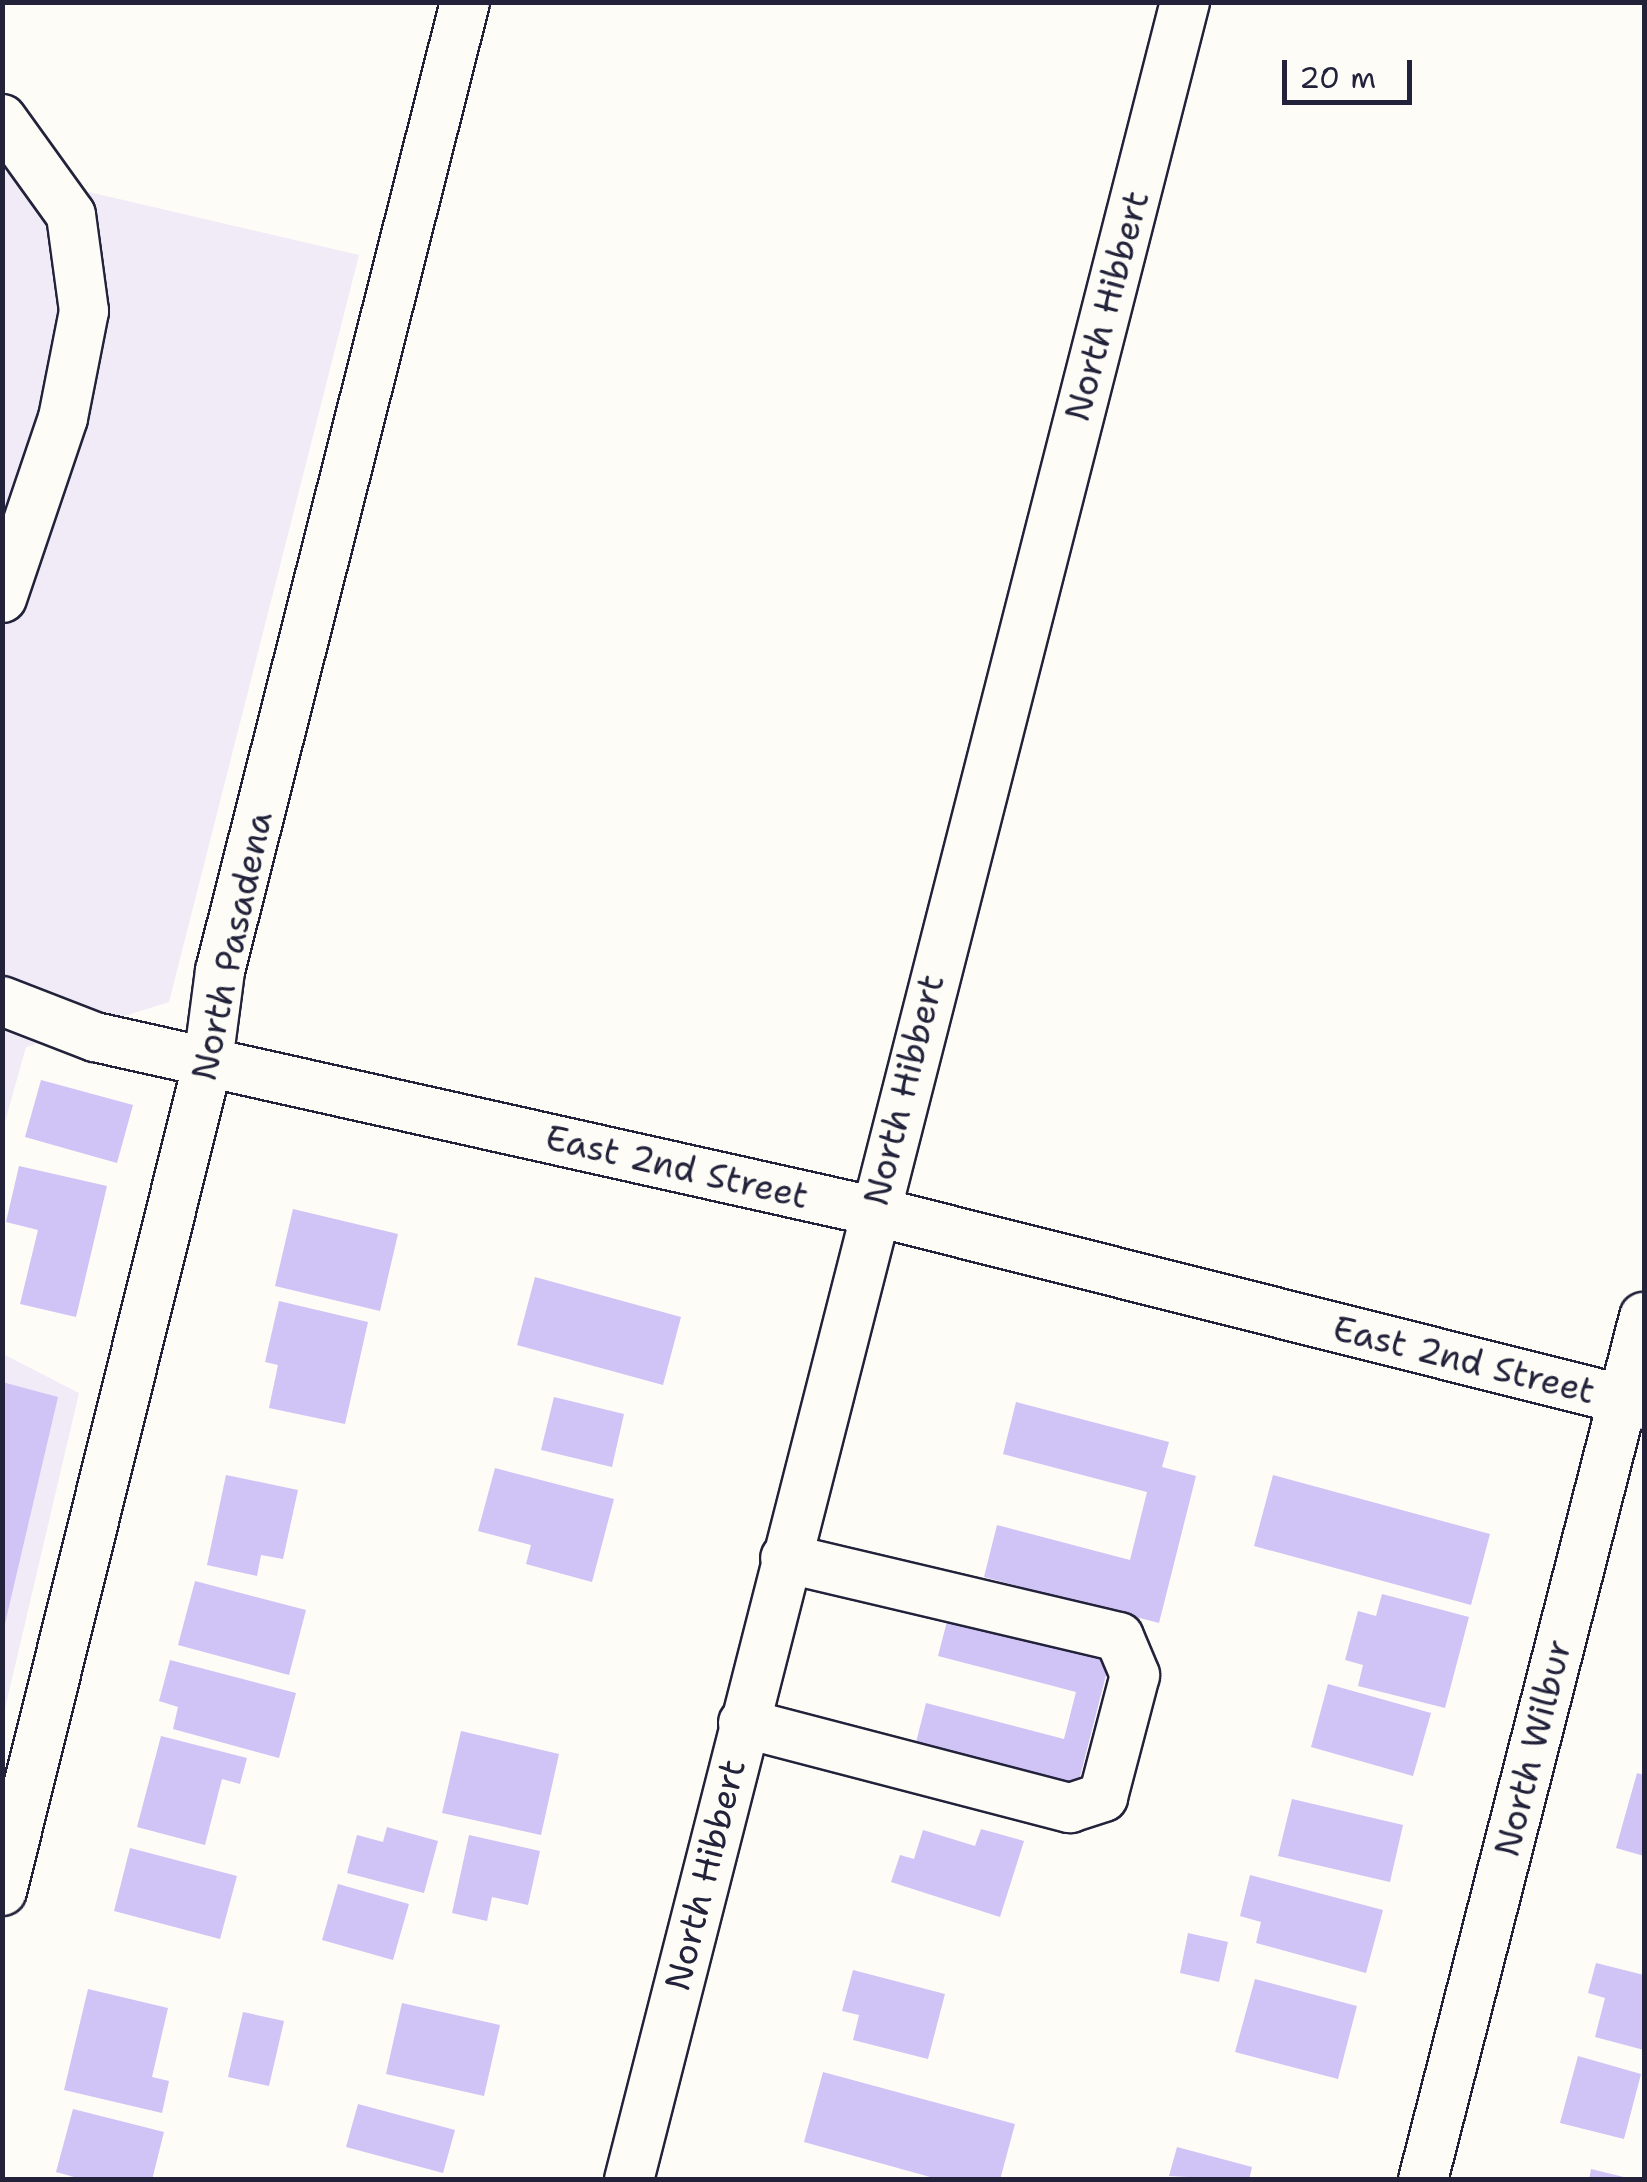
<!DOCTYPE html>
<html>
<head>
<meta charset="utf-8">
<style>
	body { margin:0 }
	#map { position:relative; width:1647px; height:2182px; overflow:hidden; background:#fdfcf7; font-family:"Shantell Sans",sans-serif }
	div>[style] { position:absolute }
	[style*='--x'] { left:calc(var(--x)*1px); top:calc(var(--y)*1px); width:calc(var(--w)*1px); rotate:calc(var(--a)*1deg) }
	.built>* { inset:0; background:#f0ebf6 }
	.building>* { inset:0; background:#d0c3f5 }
	.roads { filter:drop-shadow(2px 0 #22223b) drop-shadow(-2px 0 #22223b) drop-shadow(0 2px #22223b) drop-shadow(0 -2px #22223b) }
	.minor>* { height:48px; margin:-24px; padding:0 24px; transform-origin:24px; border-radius:24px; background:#fdfcf7 }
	span { translate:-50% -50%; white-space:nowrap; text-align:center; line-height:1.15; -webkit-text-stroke:8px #fdfcf7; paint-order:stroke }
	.street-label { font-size:35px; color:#22223b }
	.frame { position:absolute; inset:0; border:5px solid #22223b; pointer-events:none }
	.scale { position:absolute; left:1282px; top:60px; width:130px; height:45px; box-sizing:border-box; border:5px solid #22223b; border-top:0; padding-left:12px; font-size:30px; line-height:35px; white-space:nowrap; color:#22223b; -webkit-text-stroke:8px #fdfcf7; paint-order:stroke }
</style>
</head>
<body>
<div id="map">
	<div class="built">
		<i style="clip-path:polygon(3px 172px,359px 255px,169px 1002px,26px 1047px,3px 1129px)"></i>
		<i style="clip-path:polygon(3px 1354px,79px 1393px,3px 1717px)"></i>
	</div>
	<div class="building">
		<i style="clip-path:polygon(41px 1080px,133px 1105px,117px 1163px,25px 1137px)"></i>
		<i style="clip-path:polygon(19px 1166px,107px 1186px,76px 1317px,20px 1304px,38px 1230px,6px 1222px)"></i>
		<i style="clip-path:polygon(293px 1209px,398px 1234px,380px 1311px,275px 1286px)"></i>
		<i style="clip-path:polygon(535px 1277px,681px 1317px,663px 1385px,517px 1345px)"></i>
		<i style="clip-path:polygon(279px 1301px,368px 1322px,345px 1424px,269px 1408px,278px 1365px,265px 1362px)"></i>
		<i style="clip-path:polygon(2px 1382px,58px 1397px,4px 1628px,2px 1628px)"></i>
		<i style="clip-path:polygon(554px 1397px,624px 1414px,612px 1467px,541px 1450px)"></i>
		<i style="clip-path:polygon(1016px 1402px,1169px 1442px,1162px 1467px,1196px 1476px,1159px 1623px,984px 1577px,997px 1525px,1130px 1560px,1147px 1492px,1003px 1454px)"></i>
		<i style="clip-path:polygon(495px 1468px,614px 1499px,592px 1582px,526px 1564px,531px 1545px,478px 1531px)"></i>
		<i style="clip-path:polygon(226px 1475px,298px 1490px,283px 1559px,261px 1555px,257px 1576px,207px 1565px)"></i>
		<i style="clip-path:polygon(1273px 1475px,1490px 1534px,1471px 1605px,1254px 1546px)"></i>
		<i style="clip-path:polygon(195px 1581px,306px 1610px,289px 1675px,178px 1645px)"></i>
		<i style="clip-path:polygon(1382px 1594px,1469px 1617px,1445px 1708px,1358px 1686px,1363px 1665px,1345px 1660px,1358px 1611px,1376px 1616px)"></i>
		<i style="clip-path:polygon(952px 1602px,1114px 1644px,1074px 1800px,912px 1758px,926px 1703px,1064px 1739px,1076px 1692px,938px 1656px)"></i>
		<i style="clip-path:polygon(170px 1660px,296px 1693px,279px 1758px,173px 1729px,178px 1707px,159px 1701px)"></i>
		<i style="clip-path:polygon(1328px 1684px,1431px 1713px,1413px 1776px,1311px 1747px)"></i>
		<i style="clip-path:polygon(461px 1731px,559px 1754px,541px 1835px,442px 1813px)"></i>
		<i style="clip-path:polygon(161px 1736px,247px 1758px,240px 1784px,222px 1779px,205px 1845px,137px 1827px)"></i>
		<i style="clip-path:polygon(1637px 1773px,1644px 1775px,1644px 1856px,1616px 1848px)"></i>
		<i style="clip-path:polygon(1292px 1799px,1403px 1825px,1390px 1882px,1278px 1856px)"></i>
		<i style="clip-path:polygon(387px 1827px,438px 1841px,424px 1893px,347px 1873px,357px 1835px,383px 1842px)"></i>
		<i style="clip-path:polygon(981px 1829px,1024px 1841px,1000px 1917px,891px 1882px,900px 1855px,914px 1859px,923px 1830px,975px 1846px)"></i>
		<i style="clip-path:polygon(469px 1835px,540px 1851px,528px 1905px,492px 1897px,487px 1921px,452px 1913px)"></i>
		<i style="clip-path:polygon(130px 1848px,237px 1876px,220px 1939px,114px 1911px)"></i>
		<i style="clip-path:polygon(1250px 1875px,1383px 1910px,1366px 1973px,1256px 1943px,1261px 1922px,1240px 1916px)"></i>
		<i style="clip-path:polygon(338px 1884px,409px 1904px,393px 1960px,322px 1940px)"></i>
		<i style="clip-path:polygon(1188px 1933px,1228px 1942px,1219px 1982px,1180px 1973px)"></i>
		<i style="clip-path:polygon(1596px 1963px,1644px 1975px,1644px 2050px,1595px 2037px,1605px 1998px,1588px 1993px)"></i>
		<i style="clip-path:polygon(853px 1970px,945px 1994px,928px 2059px,853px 2040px,859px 2015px,842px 2011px)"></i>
		<i style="clip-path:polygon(1255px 1979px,1357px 2006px,1338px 2079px,1235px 2052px)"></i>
		<i style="clip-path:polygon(88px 1989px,168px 2008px,152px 2077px,169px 2081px,162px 2113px,64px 2090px)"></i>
		<i style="clip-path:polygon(402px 2003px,500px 2025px,484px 2096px,386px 2074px)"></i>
		<i style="clip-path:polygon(243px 2012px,284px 2021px,269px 2086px,228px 2077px)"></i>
		<i style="clip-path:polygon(1578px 2056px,1641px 2074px,1624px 2139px,1560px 2123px)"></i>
		<i style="clip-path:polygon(823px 2072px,1015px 2124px,1000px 2180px,941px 2180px,804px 2142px)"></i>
		<i style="clip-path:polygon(358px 2104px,455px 2130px,443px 2173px,346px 2147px)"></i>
		<i style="clip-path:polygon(73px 2109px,164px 2132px,152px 2180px,85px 2180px,56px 2172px)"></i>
		<i style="clip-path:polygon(1177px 2147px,1252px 2167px,1249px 2180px,1169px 2176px)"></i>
		<i style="clip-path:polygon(1591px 2169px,1628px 2178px,1628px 2180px,1589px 2180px)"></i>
	</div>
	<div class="roads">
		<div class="minor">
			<i style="--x:2;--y:119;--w:118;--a:54.3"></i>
			<i style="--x:71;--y:215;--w:97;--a:82.3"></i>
			<i style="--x:84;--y:311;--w:109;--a:101.1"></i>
			<i style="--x:63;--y:418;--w:190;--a:108.7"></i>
			<i style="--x:2;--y:1001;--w:100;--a:21.2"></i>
			<i style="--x:95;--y:1037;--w:797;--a:12.61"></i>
			<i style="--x:873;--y:1211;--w:795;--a:14.12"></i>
			<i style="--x:743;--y:1723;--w:338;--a:14.6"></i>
			<i style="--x:1070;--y:1808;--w:35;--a:-18"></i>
			<i style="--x:1103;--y:1797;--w:126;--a:-75.3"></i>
			<i style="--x:1135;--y:1675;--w:41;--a:-112.8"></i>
			<i style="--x:1119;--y:1637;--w:343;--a:-166.7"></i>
			<i style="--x:2;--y:1891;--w:854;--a:-76.05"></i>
			<i style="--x:208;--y:1062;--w:92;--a:-82.5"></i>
			<i style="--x:220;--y:971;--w:999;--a:-75.81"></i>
			<i style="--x:629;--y:2180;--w:2248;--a:-75.68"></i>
			<i style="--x:1423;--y:2180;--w:891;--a:-75.64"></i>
		</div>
	</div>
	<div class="street-label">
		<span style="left:1107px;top:306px;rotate:-75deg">North Hibbert</span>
		<span style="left:232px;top:946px;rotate:-78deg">North Pasadena</span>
		<span style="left:904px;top:1090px;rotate:-76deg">North Hibbert</span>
		<span style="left:677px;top:1167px;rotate:13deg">East 2nd Street</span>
		<span style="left:1464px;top:1360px;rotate:14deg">East 2nd Street</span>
		<span style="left:1533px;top:1748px;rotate:-76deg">North Wilbur</span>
		<span style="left:705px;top:1875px;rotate:-76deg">North Hibbert</span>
	</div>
	<div class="frame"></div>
	<div class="scale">20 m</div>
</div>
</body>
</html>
